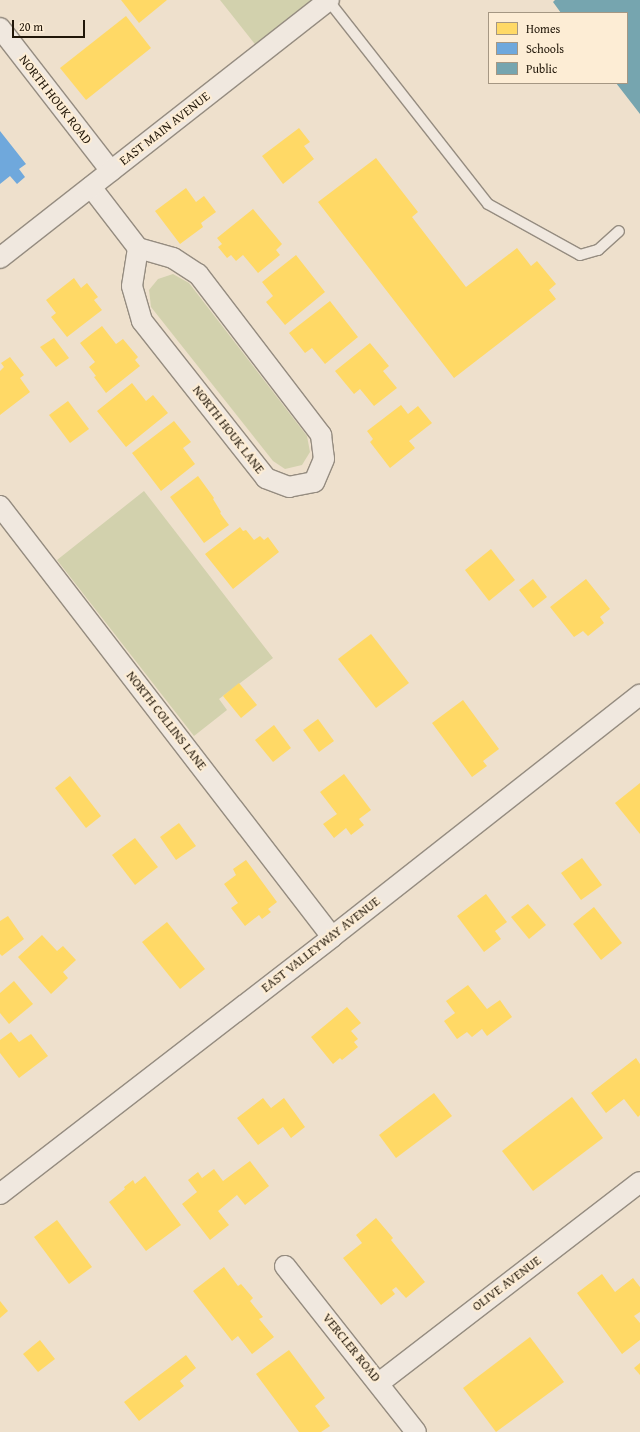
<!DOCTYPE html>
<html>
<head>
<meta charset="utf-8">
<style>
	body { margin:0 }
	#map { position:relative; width:640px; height:1432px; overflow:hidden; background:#eee0cc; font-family:"Gentium Book Plus",serif }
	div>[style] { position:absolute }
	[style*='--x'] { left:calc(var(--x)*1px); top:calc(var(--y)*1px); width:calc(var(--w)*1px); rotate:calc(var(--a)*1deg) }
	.green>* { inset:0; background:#d2d1ad }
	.homes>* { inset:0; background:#ffd966 }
	.schools>* { inset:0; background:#6fa8dc }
	.public>* { inset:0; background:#76a5af }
	.roads { filter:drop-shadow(1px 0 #958c80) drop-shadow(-1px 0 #958c80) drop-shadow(0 1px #958c80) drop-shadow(0 -1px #958c80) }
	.lane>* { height:10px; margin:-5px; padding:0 5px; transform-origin:5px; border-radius:5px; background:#f0e8df }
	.street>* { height:20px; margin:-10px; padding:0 10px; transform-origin:10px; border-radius:10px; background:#f0e8df }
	span { translate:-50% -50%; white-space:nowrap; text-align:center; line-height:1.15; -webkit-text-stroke:4px #fdedd5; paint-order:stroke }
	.street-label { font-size:13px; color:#201608 }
	.legend { position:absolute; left:488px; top:12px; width:140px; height:72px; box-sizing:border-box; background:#fdedd5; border:1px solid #a59783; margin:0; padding:5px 7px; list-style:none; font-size:12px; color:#201608 }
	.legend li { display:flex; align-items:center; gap:8px; height:20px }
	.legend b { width:20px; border:1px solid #a59783 }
	.scale { position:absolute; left:12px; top:20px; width:73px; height:18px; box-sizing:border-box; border:2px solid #201608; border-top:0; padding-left:5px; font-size:12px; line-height:14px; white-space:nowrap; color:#201608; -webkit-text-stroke:3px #fdedd5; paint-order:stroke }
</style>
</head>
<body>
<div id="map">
	<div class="green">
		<i style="clip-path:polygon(220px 0,318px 0,258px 48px)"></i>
		<i style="clip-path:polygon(173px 274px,189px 283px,307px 436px,310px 452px,302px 465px,285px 469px,273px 461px,151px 307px,149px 290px,158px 279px)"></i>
		<i style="clip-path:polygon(144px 491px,273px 658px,219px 699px,227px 710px,194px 736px,57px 560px)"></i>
	</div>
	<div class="homes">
		<i style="clip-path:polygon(121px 0,167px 0,139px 23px)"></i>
		<i style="clip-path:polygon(126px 16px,151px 48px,86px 100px,60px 68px)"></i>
		<i style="clip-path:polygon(299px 128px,310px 142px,304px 146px,314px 159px,283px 184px,262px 156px)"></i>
		<i style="clip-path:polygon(376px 158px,418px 212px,412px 217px,466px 287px,517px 248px,531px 266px,537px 261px,556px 284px,549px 290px,556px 299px,454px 378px,318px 202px)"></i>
		<i style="clip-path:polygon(186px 188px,196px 202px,204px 196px,216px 212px,201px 223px,203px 227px,180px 244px,155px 211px)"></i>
		<i style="clip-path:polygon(253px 209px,282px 244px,276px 250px,280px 255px,258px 273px,243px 255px,236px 261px,231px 255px,227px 258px,218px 247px,222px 244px,217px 238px)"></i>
		<i style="clip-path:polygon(296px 255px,325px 292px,285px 325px,266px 302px,273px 296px,262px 282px)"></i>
		<i style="clip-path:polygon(74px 278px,81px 288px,87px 283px,98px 297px,94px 300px,102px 310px,67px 337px,51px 317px,56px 313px,46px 300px)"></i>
		<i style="clip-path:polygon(330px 301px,358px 337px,325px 364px,312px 348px,305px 353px,289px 333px)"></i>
		<i style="clip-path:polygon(102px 326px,116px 344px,123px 339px,138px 357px,135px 360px,140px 366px,106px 393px,94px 377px,96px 376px,89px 367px,95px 362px,80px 343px)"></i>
		<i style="clip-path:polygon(54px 338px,69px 358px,56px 367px,40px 347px)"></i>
		<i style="clip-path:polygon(370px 343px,389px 366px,383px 371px,397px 388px,374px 406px,360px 389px,354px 394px,335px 371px)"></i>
		<i style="clip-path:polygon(10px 357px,24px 375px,20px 378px,30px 392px,0 415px,0 371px,4px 367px,1px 363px)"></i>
		<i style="clip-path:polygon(132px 383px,146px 401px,153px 395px,168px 413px,126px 447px,97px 411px)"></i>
		<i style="clip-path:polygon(68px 401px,89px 429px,70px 443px,49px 415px)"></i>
		<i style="clip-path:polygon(401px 405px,408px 414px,418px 406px,432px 423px,409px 441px,415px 448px,390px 468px,370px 442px,373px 439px,367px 431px)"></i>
		<i style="clip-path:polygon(174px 421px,191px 442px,183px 448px,195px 464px,161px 491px,132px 453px)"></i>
		<i style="clip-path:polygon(198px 476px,214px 498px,213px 499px,221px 512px,220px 513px,229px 525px,204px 543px,170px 497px)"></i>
		<i style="clip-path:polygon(240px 527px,243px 531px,246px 530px,254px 540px,260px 536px,264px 540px,268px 537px,279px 552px,233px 589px,205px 554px)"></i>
		<i style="clip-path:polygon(491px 549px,515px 580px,489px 601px,465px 570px)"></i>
		<i style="clip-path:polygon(533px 579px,547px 597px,533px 608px,519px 590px)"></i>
		<i style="clip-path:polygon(586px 579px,610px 609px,600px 617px,604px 623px,588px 636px,583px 631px,574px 637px,550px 607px)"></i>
		<i style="clip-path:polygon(371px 634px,409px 683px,376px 708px,338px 659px)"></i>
		<i style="clip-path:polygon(239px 683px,257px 705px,241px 718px,223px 696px)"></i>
		<i style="clip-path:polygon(463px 700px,499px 749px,483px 761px,487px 766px,472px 777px,432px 723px)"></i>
		<i style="clip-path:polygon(318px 719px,334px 741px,319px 752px,303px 730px)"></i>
		<i style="clip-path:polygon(274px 725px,291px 748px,273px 762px,255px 740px)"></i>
		<i style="clip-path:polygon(344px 774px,371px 810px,359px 819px,364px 825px,351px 835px,346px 828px,334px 838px,323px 824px,337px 814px,320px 792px)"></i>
		<i style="clip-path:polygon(70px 776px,101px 816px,86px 828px,55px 788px)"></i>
		<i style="clip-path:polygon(640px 783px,640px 834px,615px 803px)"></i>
		<i style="clip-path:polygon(179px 823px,196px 846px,176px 860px,160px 837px)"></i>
		<i style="clip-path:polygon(135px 838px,158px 867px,135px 885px,112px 855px)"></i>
		<i style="clip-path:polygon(582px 858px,602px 885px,581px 900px,561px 873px)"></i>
		<i style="clip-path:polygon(246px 860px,277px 902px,268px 909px,271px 912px,262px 919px,259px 915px,245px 926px,231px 908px,238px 903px,224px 884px,236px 875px,233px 869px)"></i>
		<i style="clip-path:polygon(486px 894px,507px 922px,495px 931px,501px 939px,484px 952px,457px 916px)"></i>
		<i style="clip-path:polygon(528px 904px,546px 925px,529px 939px,511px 917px)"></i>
		<i style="clip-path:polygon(594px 907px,622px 943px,601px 960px,573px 924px)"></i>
		<i style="clip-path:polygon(8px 916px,24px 939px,2px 956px,0 954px,0 921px)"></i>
		<i style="clip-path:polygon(167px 922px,205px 969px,180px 989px,142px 942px)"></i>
		<i style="clip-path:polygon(42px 935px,57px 951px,63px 946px,76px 960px,63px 972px,68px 978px,51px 994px,18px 957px)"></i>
		<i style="clip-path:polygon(14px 981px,33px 1004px,9px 1024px,0 1013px,0 993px)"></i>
		<i style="clip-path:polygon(468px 985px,487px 1009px,500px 1000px,512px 1017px,487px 1036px,482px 1029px,472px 1037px,467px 1032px,457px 1039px,444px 1021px,455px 1013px,446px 1001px)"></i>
		<i style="clip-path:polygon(347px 1007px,361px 1023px,351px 1031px,358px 1039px,354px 1042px,358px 1047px,342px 1060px,340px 1058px,333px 1064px,311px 1037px)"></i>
		<i style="clip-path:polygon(11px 1032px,19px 1042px,31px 1034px,48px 1056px,19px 1078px,0 1053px,0 1040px)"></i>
		<i style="clip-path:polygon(636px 1058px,640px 1064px,640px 1115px,638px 1117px,624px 1099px,606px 1113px,591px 1093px)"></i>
		<i style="clip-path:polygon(434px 1093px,452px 1116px,396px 1158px,379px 1135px)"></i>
		<i style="clip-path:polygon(572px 1097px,603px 1138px,533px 1191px,502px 1151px)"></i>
		<i style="clip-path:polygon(263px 1098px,271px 1108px,284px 1098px,305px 1127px,291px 1138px,283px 1127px,258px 1145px,237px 1118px)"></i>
		<i style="clip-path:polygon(250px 1161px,269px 1186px,245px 1205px,237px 1195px,218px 1211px,229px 1225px,210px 1240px,182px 1204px,197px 1192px,188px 1180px,198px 1172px,202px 1178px,214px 1169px,223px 1181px)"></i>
		<i style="clip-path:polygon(145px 1176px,181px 1225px,146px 1251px,109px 1202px,125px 1189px,124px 1187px,133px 1180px,135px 1184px)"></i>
		<i style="clip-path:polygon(376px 1218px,393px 1238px,391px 1240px,425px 1282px,406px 1298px,396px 1287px,392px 1290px,395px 1294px,381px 1305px,343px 1258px,362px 1243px,356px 1235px)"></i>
		<i style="clip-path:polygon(57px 1220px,92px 1267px,69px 1284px,34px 1237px)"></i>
		<i style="clip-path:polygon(224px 1267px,238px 1286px,241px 1284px,253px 1298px,250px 1301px,263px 1317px,259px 1319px,274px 1337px,252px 1354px,238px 1336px,232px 1341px,193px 1291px)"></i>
		<i style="clip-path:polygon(602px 1274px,615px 1292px,633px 1278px,640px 1287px,640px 1312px,634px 1316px,640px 1323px,640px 1340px,622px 1354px,577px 1293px)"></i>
		<i style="clip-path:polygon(0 1301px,8px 1311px,0 1318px)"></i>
		<i style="clip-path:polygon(530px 1337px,564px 1382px,496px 1432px,463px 1388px)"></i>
		<i style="clip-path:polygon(40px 1340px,55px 1359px,38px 1372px,23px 1354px)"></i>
		<i style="clip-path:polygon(289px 1350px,325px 1398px,315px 1406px,330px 1426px,321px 1432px,299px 1432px,256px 1374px)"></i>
		<i style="clip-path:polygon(186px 1355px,196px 1368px,180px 1381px,184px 1386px,139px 1421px,124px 1402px)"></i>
		<i style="clip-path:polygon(640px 1363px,640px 1375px,634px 1368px)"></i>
	</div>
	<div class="schools">
		<i style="clip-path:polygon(0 131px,26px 164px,19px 169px,25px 177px,17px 184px,10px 176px,0 184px)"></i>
	</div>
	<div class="public">
		<i style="clip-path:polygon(555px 0,640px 0,640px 114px,616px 83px,627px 83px,627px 13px,561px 13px,553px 2px)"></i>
	</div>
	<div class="roads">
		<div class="lane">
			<i style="--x:328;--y:0;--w:259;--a:51.9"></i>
			<i style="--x:488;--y:204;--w:105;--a:29"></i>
			<i style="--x:580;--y:255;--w:19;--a:-16"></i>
			<i style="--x:598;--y:250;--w:28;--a:-42"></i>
		</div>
		<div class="street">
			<i style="--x:0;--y:28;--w:181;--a:52.2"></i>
			<i style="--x:91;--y:187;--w:77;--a:52.4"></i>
			<i style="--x:138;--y:248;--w:36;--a:16"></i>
			<i style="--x:173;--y:258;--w:30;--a:33"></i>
			<i style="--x:198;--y:274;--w:203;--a:52.6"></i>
			<i style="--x:321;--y:435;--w:24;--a:83"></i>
			<i style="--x:324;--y:459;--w:25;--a:113"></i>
			<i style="--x:314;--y:482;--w:25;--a:169"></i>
			<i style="--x:289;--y:487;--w:25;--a:-159"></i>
			<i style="--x:266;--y:478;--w:200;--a:-128.3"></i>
			<i style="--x:142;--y:321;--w:36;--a:-106"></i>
			<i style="--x:132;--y:286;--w:38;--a:-81"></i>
			<i style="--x:0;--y:258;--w:418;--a:-38.1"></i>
			<i style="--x:0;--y:506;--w:544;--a:52.39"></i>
			<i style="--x:0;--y:1194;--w:420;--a:-37.7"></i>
			<i style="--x:332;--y:937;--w:392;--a:-38.2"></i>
			<i style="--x:285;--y:1266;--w:211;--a:51.7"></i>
			<i style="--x:379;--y:1383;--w:329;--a:-37.6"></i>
		</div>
	</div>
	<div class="street-label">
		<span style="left:55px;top:100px;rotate:52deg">NORTH HOUK ROAD</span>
		<span style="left:165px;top:129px;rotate:-38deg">EAST MAIN AVENUE</span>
		<span style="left:228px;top:430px;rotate:52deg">NORTH HOUK LANE</span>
		<span style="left:166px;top:721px;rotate:52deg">NORTH COLLINS LANE</span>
		<span style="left:321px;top:945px;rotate:-38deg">EAST VALLEYWAY AVENUE</span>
		<span style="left:507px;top:1284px;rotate:-37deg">OLIVE AVENUE</span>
		<span style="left:351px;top:1348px;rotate:51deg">VERCLER ROAD</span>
	</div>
	<ul class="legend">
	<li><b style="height:11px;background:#ffd966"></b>Homes</li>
	<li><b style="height:11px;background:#6fa8dc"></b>Schools</li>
	<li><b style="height:11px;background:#76a5af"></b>Public</li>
	</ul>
	<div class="scale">20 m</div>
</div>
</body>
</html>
